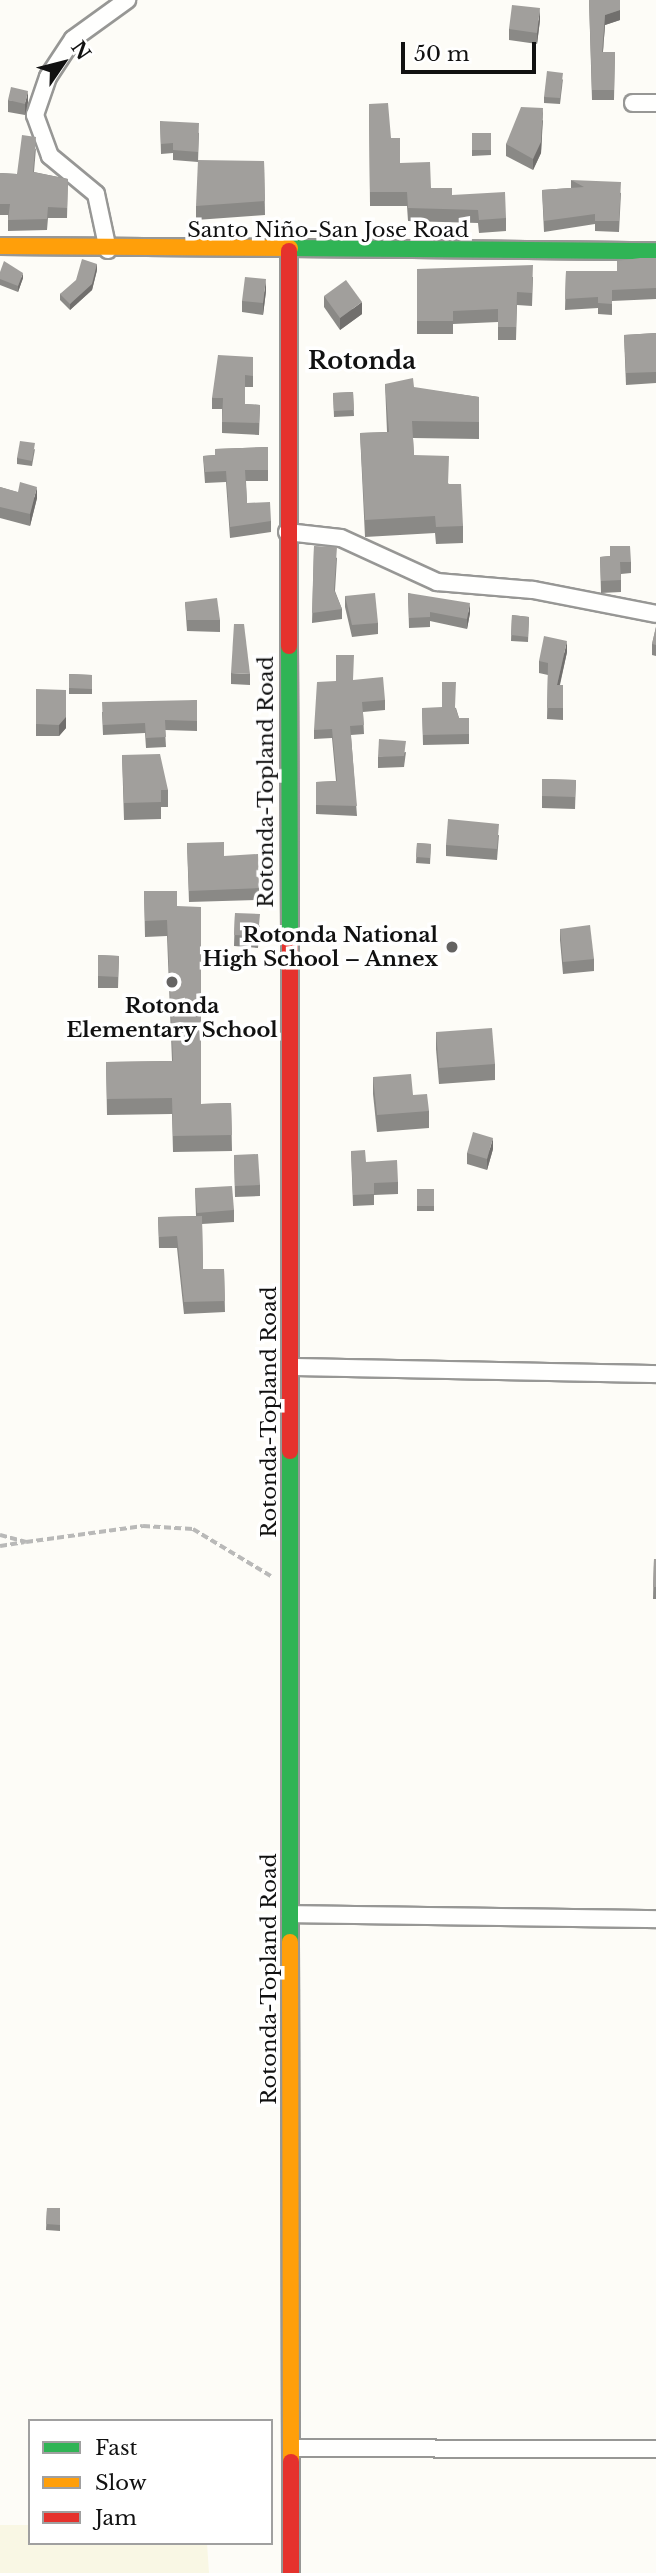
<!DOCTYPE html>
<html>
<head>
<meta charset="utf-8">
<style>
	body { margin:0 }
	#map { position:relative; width:656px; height:2573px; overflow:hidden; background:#fdfcf7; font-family:"Libre Baskerville",serif }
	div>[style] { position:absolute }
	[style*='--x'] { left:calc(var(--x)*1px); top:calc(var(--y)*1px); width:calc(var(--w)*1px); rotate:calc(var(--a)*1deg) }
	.farmland>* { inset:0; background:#f9f7e4 }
	.path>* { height:3.5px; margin-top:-1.75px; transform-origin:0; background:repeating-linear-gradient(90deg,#b9b9b8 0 7px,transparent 0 10.5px) }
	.roads { filter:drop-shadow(2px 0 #979795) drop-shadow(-2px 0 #979795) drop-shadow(0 2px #979795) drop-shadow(0 -2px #979795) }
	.street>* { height:16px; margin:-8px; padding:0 8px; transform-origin:8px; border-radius:8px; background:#fffffe }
	.fast>* { height:16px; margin:-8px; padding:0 8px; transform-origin:8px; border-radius:8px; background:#30b455 }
	.slow>* { height:16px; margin:-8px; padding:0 8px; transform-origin:8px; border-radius:8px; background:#ff9f0a }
	.jam>* { height:16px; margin:-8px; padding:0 8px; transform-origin:8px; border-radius:8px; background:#e5322d }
	.wall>* { inset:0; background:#8a8986 }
	.shaded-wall>* { inset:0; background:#716f6d }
	.building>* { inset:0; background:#a19f9c }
	.dots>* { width:19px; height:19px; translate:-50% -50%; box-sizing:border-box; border:4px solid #fff; border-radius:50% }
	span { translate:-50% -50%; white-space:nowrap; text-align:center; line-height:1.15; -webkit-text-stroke:7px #fff; paint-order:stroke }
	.street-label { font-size:21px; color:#111 }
	.poi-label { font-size:21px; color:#111; font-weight:700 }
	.right { translate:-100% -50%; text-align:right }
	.quarter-label { font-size:24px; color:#111; font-weight:700 }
	.legend { position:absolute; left:28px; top:2419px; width:245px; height:126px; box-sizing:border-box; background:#fff; border:2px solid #a0a0a0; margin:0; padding:9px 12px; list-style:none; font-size:21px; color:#111 }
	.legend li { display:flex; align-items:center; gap:14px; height:35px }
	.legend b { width:35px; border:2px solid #a0a0a0 }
	.north { position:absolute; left:28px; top:28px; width:70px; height:70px; -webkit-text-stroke:5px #fff; paint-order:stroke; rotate:55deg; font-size:19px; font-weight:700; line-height:28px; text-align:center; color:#111 }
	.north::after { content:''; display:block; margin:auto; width:24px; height:32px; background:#111; clip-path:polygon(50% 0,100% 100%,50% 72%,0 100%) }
	.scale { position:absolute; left:401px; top:42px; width:135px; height:32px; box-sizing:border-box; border:4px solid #111; border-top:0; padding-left:9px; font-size:21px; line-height:24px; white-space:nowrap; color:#111; -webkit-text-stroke:5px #fff; paint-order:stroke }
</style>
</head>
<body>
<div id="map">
	<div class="farmland">
		<i style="clip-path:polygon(0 2525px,30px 2525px,30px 2543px,207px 2543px,209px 2573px,0 2573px)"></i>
	</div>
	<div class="path">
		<i style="--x:0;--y:1535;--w:27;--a:15"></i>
		<i style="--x:26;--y:1542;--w:118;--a:-7.8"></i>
		<i style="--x:143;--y:1526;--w:50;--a:3.4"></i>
		<i style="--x:193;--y:1529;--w:91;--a:31.1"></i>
		<i style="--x:0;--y:1546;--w:24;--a:-9"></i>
	</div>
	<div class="roads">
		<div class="street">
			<i style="--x:633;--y:103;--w:23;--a:0"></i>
			<i style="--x:108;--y:250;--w:57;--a:-102.1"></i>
			<i style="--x:96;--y:194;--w:60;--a:-140.4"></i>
			<i style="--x:50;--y:156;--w:44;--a:-110.1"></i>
			<i style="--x:35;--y:115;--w:40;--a:-71.1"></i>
			<i style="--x:48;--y:77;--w:45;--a:-56.7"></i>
			<i style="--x:73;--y:39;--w:67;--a:-35.8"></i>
			<i style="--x:287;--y:532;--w:54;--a:6.3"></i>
			<i style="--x:341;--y:538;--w:106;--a:24.6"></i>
			<i style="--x:437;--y:582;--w:96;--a:4.8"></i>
			<i style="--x:533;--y:590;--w:125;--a:11"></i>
			<i style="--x:291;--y:1367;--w:365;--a:1.1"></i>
			<i style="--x:290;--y:1914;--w:366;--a:0.8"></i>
			<i style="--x:291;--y:2448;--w:365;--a:0.2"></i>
		</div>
		<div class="fast">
			<i style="--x:290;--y:248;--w:366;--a:0.5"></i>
			<i style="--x:289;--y:646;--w:292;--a:89.8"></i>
			<i style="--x:290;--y:1451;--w:491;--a:90"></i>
		</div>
		<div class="slow">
			<i style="--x:0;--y:246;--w:290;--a:0.4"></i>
			<i style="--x:290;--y:1942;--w:520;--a:89.89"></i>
		</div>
		<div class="jam">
			<i style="--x:289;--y:251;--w:395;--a:90"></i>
			<i style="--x:290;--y:938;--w:513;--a:90"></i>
			<i style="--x:291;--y:2462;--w:111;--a:90"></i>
		</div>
	</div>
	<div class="wall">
		<i style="clip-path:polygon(589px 0,620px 0,620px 20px,605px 25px,603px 52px,615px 52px,614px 100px,592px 100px)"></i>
		<i style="clip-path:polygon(540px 20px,537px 44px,509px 40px,509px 29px)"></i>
		<i style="clip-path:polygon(563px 79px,560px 104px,544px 103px,544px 97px)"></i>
		<i style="clip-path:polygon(8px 100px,28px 102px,25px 115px,8px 112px)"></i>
		<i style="clip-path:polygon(369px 104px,391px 138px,400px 163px,431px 188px,452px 195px,506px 218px,506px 231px,479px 233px,478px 223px,408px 221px,407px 206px,370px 206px)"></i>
		<i style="clip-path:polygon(543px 120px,541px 153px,533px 170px,506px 156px,506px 144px)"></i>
		<i style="clip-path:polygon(160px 121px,199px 133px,198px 162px,173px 160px,173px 153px,161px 154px)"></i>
		<i style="clip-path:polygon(472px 133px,491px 150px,491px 155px,472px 156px)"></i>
		<i style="clip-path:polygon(36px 148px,34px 172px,68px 179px,67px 218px,48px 218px,47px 230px,8px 231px,8px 215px,0 215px,0 173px,17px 174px)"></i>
		<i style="clip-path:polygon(264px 161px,265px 215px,196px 220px,196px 206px)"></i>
		<i style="clip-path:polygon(571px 180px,621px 193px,619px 232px,595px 231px,595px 224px,544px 232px,542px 190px,571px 188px)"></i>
		<i style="clip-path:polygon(656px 258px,656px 299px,612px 301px,612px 315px,598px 314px,598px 308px,565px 310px,566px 271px,617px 271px)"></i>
		<i style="clip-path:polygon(417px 269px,533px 277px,532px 306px,517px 305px,516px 340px,498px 340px,498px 322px,453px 324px,453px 334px,417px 334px)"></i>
		<i style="clip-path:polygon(97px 270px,92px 290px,70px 310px,60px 300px,60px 294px)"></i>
		<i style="clip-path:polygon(0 272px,23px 278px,18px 292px,0 285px)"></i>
		<i style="clip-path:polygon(266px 291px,263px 315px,242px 312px,242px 301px)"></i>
		<i style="clip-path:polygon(324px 296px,362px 314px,340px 330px,324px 307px)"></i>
		<i style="clip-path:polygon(656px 333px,656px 383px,626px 385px,624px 335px)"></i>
		<i style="clip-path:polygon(253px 357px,253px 387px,245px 387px,245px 404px,260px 405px,259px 435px,222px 433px,222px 409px,212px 409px,212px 398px)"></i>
		<i style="clip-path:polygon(385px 384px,479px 397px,479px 439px,413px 438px,414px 455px,449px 484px,463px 526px,463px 543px,436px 544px,435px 533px,365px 537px,360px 433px,387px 432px)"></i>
		<i style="clip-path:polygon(353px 392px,354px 416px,334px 417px,333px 393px)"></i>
		<i style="clip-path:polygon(268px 447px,268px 481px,246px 481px,247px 503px,271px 521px,271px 532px,230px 538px,226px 482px,205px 483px,203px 456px,215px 455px,215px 449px)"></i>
		<i style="clip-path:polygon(35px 449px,32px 466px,17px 464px,17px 458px)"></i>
		<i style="clip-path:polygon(0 487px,37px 498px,30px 526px,0 518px)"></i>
		<i style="clip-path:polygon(314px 546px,337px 558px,335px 591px,342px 609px,342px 619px,312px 623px)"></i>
		<i style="clip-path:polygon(610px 556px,631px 562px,631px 573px,621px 574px,621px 592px,601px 593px,600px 557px)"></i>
		<i style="clip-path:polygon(408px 593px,470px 613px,467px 629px,430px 621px,430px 627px,409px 628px)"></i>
		<i style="clip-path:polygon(345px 596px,378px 623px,378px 634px,352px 637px,345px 607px)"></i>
		<i style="clip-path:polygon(185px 602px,220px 620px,220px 632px,187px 631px)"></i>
		<i style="clip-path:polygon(512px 615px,529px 617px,528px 642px,511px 641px)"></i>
		<i style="clip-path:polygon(656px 627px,656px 656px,652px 655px,652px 644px)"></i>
		<i style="clip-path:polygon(567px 652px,560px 685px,563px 685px,563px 720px,547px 719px,548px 675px,539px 673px,539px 661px)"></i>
		<i style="clip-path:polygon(231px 673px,250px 674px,250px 685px,231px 684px)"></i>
		<i style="clip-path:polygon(69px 674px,92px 675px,92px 694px,69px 694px)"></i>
		<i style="clip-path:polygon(353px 680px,385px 700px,385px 710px,363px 712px,364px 734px,351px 735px,357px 816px,316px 814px,316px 782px,336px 781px,332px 738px,314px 739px,314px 730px,336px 681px)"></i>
		<i style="clip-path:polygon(36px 689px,66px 728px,59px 736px,36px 736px)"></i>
		<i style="clip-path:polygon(197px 700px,197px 731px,165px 730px,166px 747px,146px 748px,145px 733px,103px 735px,102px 712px)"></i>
		<i style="clip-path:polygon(422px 708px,456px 708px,459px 718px,469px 718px,469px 744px,423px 745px)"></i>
		<i style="clip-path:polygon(406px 752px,404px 767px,378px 768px,378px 757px)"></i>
		<i style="clip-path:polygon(122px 755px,168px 790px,168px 807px,161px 807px,161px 819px,124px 820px)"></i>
		<i style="clip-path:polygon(542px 779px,576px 780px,575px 809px,542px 808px)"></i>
		<i style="clip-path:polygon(499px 835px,497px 860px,446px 856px,446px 845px)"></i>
		<i style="clip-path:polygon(187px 843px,259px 888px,259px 900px,189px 902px)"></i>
		<i style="clip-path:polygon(417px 843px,431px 844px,430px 864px,416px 863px)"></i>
		<i style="clip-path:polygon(144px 891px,177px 906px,201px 1104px,231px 1103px,232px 1151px,173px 1152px,172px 1114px,107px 1115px,106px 1062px,172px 1061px,167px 936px,145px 937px)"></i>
		<i style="clip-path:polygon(235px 913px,260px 926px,258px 948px,234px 946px)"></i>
		<i style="clip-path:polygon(560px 929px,594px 959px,594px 971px,563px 974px,560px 940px)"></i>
		<i style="clip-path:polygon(98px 955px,119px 956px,118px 988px,98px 988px)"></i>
		<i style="clip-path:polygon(436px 1032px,495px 1064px,495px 1080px,439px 1084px,436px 1049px)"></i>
		<i style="clip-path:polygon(373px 1077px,413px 1095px,429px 1111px,429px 1128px,377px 1132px,373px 1094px)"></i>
		<i style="clip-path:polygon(493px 1149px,487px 1170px,467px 1164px,467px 1153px)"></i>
		<i style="clip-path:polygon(351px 1151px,366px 1162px,398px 1182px,398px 1194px,374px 1195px,374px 1205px,353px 1206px)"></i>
		<i style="clip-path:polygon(234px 1155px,260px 1185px,260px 1196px,235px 1197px)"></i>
		<i style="clip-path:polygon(195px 1188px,234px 1210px,234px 1222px,202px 1224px,203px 1269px,224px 1269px,225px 1312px,184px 1314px,177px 1248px,159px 1248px,158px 1217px,196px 1216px)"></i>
		<i style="clip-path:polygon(417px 1189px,434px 1189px,434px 1211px,417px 1211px)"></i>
		<i style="clip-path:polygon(654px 1559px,656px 1559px,656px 1599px,653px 1599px)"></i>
		<i style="clip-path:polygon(47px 2208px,60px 2208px,60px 2231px,46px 2230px)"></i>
	</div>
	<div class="shaded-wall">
		<i style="clip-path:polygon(540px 8px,540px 20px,537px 44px,537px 33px)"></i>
		<i style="clip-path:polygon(620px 10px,620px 20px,605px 25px,602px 63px,605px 15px)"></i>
		<i style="clip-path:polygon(28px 91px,28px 102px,25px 115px,25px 104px)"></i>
		<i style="clip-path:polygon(543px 108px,541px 153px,533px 170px,533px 159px)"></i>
		<i style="clip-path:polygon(97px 264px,97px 270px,92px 290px,70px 310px,70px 304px)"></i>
		<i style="clip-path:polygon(23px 273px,23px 278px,18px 292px,18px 286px)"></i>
		<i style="clip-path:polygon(266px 279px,266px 291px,263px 315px,263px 303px)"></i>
		<i style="clip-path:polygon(362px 302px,362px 314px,340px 330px,340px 318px)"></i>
		<i style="clip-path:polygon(37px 487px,37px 498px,30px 526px,30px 514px)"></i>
		<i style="clip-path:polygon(470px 603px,470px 613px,467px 629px,467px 619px)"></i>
		<i style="clip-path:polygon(567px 641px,567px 652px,557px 696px,557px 685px)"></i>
		<i style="clip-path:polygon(66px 690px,66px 728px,59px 736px,59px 725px)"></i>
		<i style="clip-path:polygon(493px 1138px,493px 1149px,487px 1170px,487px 1159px)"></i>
	</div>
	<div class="building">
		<i style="clip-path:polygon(589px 0,620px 0,620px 10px,605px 15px,602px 52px,615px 52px,614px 90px,592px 90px)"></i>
		<i style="clip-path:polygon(512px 5px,540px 8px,537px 33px,509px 29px)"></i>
		<i style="clip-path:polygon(547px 71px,563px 73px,560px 98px,544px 97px)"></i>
		<i style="clip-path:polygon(11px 87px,28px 91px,25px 104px,8px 100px)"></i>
		<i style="clip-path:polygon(388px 103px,391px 138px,400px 138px,400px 163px,430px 162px,431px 188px,452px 188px,452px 195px,505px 192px,506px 218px,479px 220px,478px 210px,408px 208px,407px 192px,370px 192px,369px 104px)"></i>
		<i style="clip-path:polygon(521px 107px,543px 108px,541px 142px,533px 159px,506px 144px)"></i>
		<i style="clip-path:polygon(160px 121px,199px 123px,198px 152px,173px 150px,173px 143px,161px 144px)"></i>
		<i style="clip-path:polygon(472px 133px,491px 133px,491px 150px,472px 150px)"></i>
		<i style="clip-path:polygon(22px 135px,36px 137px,33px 172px,68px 179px,67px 208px,48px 207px,47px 219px,8px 220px,10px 204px,0 204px,0 173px,17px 174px)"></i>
		<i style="clip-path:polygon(198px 160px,264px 161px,265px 201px,196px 206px)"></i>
		<i style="clip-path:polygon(571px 180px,621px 182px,619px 221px,595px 221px,595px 214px,544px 221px,542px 190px,584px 187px)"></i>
		<i style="clip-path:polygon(640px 258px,656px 258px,656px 288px,612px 290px,612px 304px,598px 303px,598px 297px,565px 299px,566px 271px,617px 271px,617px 261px)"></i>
		<i style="clip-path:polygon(82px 259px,97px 264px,92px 284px,70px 304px,60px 294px,76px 280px)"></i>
		<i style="clip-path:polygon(4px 261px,23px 273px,18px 286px,0 279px,0 272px)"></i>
		<i style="clip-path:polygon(533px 265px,532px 293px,517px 292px,516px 327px,498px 327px,498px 309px,453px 311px,453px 321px,417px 321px,417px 269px)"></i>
		<i style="clip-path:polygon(245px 277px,266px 279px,263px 303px,242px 301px)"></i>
		<i style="clip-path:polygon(346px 280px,362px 302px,340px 318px,324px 296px)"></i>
		<i style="clip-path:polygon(656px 333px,656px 372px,626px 373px,624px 335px)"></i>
		<i style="clip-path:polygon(218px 355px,253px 357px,253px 376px,245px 375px,245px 404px,260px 405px,259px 423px,222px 422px,223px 398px,212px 398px)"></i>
		<i style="clip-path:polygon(413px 378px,414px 387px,479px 397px,479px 422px,412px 421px,414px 455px,449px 456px,448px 484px,461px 484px,463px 526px,436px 527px,435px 516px,365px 520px,360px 433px,389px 432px,385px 384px)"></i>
		<i style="clip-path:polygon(353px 392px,354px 410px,334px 411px,333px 393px)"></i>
		<i style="clip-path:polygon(20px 441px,35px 443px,32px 461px,17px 458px)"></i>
		<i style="clip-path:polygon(268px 447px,268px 470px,245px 470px,247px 503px,270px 502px,271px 521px,230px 527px,226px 471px,205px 472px,203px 456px,215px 455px,215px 449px)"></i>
		<i style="clip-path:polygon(20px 482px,37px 487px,30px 514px,0 507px,0 487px,18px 492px)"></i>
		<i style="clip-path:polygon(314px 546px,337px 547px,334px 590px,342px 609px,312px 613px)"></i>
		<i style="clip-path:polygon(610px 546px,630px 546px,631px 562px,620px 562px,621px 580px,601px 581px,600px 557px,610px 556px)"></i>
		<i style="clip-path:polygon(375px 593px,378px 623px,352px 625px,345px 596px)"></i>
		<i style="clip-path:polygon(408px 593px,470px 603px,467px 619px,430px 612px,430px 617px,409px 618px)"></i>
		<i style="clip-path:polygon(217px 598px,220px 620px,187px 620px,185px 602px)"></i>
		<i style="clip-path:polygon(512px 615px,529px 617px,528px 637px,511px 635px)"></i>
		<i style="clip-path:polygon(234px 624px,244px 624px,250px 674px,231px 673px)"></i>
		<i style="clip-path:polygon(656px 627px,656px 645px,652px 644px)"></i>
		<i style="clip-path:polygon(544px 636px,567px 641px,557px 685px,563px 685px,563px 708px,547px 708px,548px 663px,539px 661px)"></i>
		<i style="clip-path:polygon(336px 655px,354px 655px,353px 680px,383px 677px,385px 700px,362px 702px,364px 725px,350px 726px,357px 806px,316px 805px,316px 782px,337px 781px,332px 729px,314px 730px,317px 682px,336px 681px)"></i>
		<i style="clip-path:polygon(69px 674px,92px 675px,92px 689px,69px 688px)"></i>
		<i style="clip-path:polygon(442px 682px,456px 682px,455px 707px,459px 718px,469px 718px,469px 734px,423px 735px,422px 708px,442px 707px)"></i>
		<i style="clip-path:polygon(36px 689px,66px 690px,66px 717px,59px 725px,36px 724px)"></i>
		<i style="clip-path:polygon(197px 700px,197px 721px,165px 720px,166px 737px,146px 738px,145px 723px,103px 725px,102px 702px)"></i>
		<i style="clip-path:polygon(379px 739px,406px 741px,404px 756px,378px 757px)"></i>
		<i style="clip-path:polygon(160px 754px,168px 790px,161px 790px,161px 802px,124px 803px,122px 755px)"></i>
		<i style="clip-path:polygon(542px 779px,576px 780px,575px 797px,542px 796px)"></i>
		<i style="clip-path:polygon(448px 819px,499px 824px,497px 849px,446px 845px)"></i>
		<i style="clip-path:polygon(224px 842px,224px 856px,258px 854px,259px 888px,189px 891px,187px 843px)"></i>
		<i style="clip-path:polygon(417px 843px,431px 844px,430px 858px,416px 857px)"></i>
		<i style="clip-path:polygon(144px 891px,177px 891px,177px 906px,201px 907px,201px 1104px,231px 1103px,232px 1135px,173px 1136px,172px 1098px,107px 1099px,106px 1062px,173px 1061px,167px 920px,145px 921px)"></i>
		<i style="clip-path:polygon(235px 913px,260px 914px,258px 936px,234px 935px)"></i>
		<i style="clip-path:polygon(590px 925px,594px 959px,563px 962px,560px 929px)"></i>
		<i style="clip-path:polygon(98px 955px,119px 956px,118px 977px,98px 976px)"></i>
		<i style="clip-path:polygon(492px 1028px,495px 1064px,439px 1068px,436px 1032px)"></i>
		<i style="clip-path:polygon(411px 1074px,413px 1095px,427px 1094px,429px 1111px,377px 1115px,373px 1077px)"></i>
		<i style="clip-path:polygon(473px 1132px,493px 1138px,487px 1159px,467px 1153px)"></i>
		<i style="clip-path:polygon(365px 1150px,366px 1162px,397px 1160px,398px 1182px,374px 1183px,374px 1194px,353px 1195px,351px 1151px)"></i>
		<i style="clip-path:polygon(258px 1154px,260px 1185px,235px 1186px,234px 1155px)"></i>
		<i style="clip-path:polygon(232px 1186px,234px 1210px,197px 1213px,195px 1188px)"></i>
		<i style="clip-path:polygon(417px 1189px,434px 1189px,434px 1206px,417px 1206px)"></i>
		<i style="clip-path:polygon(202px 1216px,203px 1269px,224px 1269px,225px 1301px,184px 1302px,177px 1236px,159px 1237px,158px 1217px)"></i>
		<i style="clip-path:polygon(654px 1559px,656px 1559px,656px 1587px,653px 1587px)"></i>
		<i style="clip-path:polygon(47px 2208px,60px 2208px,60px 2225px,46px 2224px)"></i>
	</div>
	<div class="dots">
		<i style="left:452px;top:947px;background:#646362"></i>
		<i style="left:172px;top:982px;background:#646362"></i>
	</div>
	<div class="street-label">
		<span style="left:328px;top:230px">Santo Niño-San Jose Road</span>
		<span style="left:266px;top:782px;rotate:-90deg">Rotonda-Topland Road</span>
		<span style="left:269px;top:1412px;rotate:-90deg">Rotonda-Topland Road</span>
		<span style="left:269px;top:1979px;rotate:-90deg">Rotonda-Topland Road</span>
	</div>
	<div class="poi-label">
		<span class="right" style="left:438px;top:947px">Rotonda National<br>High School – Annex</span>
		<span style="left:172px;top:1018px">Rotonda<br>Elementary School</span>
	</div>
	<div class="quarter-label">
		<span style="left:362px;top:361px">Rotonda</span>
	</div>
	<ul class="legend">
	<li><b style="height:9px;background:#30b455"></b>Fast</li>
	<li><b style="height:9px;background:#ff9f0a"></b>Slow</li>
	<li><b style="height:9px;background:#e5322d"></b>Jam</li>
	</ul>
	<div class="north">N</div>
	<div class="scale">50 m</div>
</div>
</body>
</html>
